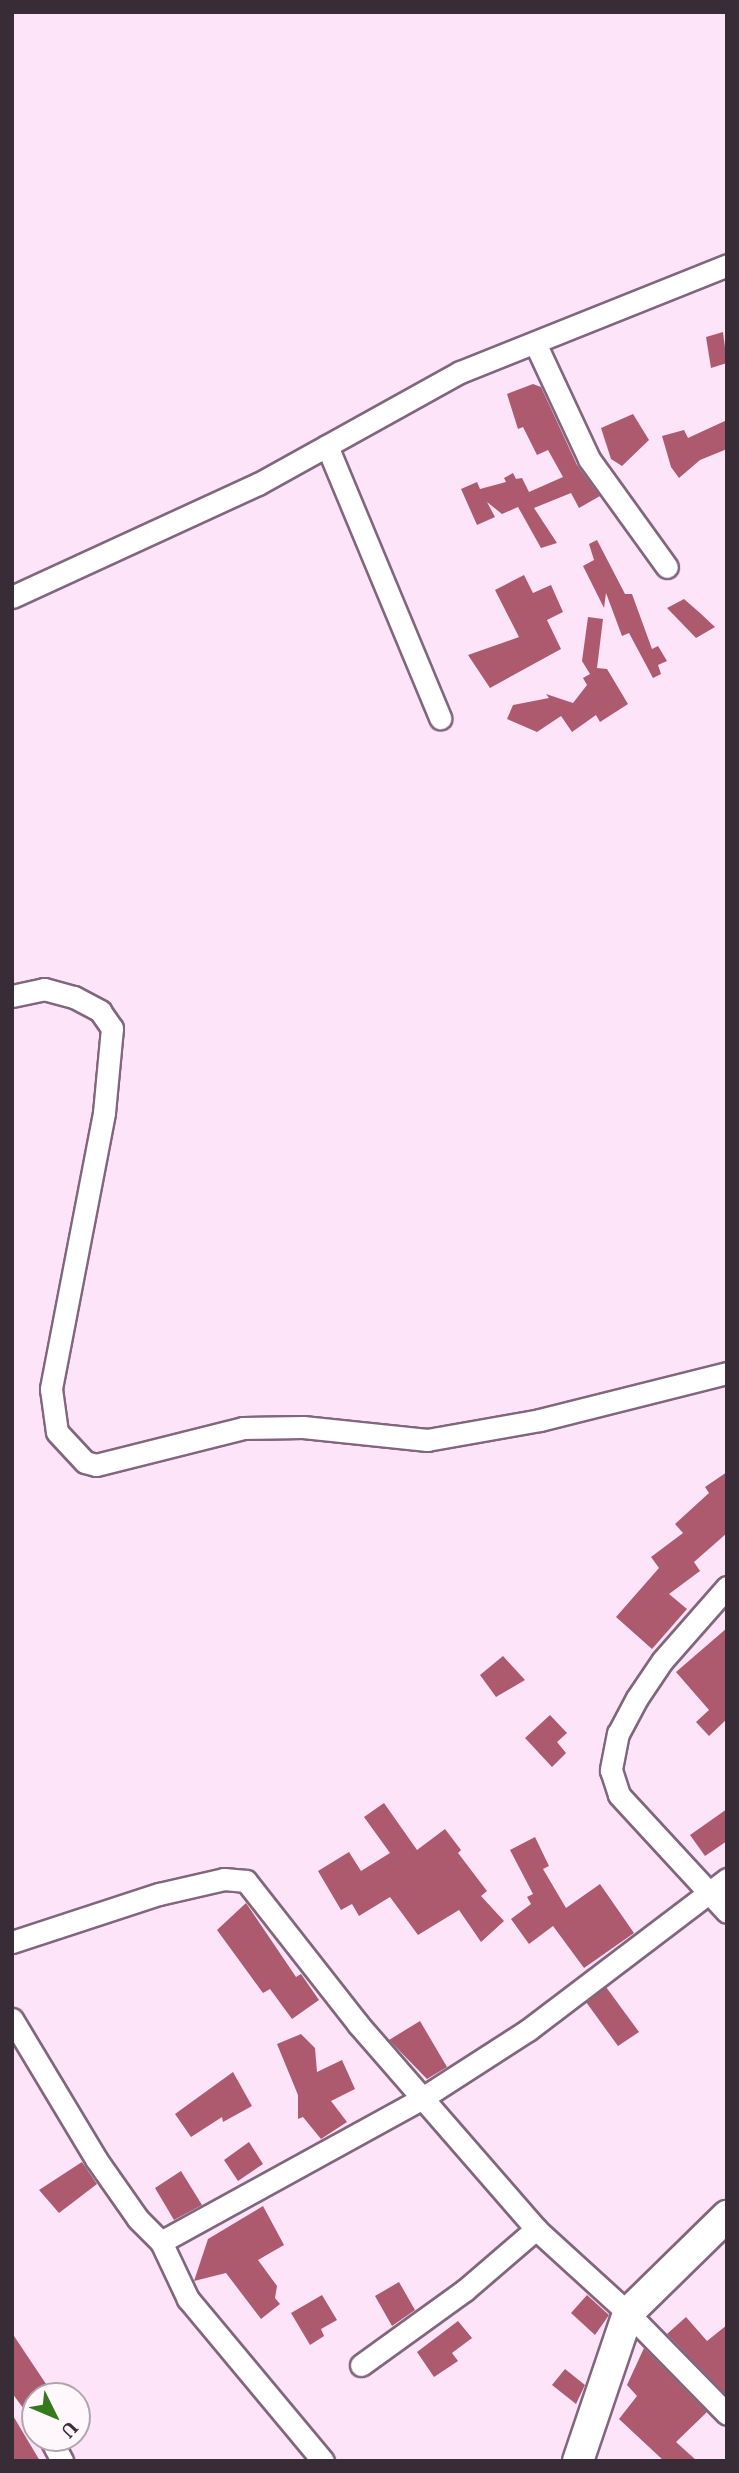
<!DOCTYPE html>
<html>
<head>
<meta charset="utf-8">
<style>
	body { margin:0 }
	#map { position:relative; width:739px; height:2473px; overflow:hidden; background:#fde4f8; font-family:"IBM Plex Serif",serif }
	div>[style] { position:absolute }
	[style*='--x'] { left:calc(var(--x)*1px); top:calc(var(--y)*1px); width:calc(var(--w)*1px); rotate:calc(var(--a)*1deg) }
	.building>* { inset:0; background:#ad5a6f }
	.roads { filter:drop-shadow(2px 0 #81667d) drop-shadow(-2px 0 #81667d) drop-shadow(0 2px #81667d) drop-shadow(0 -2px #81667d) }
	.street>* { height:21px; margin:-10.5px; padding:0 10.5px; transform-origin:10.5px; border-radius:10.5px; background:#fff }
	.secondary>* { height:30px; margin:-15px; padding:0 15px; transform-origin:15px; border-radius:15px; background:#fff }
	span { translate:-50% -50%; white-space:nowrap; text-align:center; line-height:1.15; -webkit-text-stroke:7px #fef8fd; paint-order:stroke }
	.frame { position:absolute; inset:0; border:14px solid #382c36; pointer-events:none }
	.north { position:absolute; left:21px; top:2382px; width:70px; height:70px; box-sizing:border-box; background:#fef8fd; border:2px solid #afa6ad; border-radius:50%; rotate:133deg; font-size:19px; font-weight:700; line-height:28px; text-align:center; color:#382c36 }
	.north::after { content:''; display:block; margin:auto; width:24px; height:32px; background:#34791b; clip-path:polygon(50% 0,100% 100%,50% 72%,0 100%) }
</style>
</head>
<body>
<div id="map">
	<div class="building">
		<i style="clip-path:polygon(723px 332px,727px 363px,711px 368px,706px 337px)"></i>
		<i style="clip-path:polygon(533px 384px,541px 387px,577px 465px,600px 496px,579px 508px,571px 493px,534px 508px,557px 543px,541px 548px,518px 507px,502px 514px,487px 502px,495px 517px,477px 525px,461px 489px,477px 482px,480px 489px,506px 482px,504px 478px,513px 473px,516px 479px,522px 478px,529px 492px,563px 477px,548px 450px,537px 455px,523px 427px,518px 429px,507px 394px)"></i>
		<i style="clip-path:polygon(633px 414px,649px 440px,622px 466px,611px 459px,601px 428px)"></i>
		<i style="clip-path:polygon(727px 420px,727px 449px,700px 460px,679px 478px,671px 467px,662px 436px,684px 430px,688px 438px)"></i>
		<i style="clip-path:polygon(597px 540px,625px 594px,632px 594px,652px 649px,658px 646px,667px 661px,658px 665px,661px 674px,653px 678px,629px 633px,622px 636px,606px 593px,604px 608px,583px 566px,594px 560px,589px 544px)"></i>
		<i style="clip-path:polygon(524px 575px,533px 593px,551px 585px,563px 612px,547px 620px,561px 649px,490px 688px,468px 655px,519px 637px,495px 590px)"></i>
		<i style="clip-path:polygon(684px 599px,700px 613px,715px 627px,696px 638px,667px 608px)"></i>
		<i style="clip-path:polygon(588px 617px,603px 619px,597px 668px,607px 669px,628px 704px,600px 722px,596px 715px,572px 732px,561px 716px,537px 732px,507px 719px,513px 705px,549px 698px,546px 694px,573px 703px,587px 685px,583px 678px,590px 674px,582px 661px)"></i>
		<i style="clip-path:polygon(727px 1472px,727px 1533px,694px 1562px,700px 1571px,669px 1594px,687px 1609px,652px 1649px,616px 1617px,659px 1568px,651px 1557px,683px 1533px,675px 1524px,709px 1493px,705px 1487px)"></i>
		<i style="clip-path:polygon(727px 1628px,727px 1719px,709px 1736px,696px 1722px,709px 1710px,676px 1672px)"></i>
		<i style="clip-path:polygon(503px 1656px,525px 1680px,496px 1697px,480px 1675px)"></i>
		<i style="clip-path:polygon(550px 1715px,567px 1733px,557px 1742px,566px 1753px,552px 1767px,525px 1738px)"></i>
		<i style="clip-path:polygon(384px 1803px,417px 1850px,445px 1829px,461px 1850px,458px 1853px,487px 1891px,481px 1896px,504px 1921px,481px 1942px,459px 1910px,418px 1935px,390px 1897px,359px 1916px,352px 1904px,341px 1910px,318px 1871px,349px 1852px,361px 1871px,390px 1853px,364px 1817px)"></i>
		<i style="clip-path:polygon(727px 1809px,727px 1841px,705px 1856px,690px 1835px)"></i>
		<i style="clip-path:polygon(535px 1837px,549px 1866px,543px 1869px,566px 1908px,600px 1884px,634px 1933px,584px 1968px,553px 1926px,529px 1944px,511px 1919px,531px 1904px,527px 1897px,533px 1894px,510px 1850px)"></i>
		<i style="clip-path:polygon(246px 1903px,296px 1977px,301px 1974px,319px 2000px,292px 2019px,270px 1989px,263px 1993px,217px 1930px)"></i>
		<i style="clip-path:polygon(606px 1987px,639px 2032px,618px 2046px,586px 2002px)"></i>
		<i style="clip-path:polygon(420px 2021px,447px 2067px,427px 2079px,389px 2040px)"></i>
		<i style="clip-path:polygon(301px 2034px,315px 2048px,317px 2072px,342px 2060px,355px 2089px,331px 2101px,347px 2122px,321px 2139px,303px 2117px,298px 2119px,298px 2095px,277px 2044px)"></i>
		<i style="clip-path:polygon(233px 2072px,252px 2106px,223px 2122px,222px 2117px,191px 2137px,175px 2114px)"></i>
		<i style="clip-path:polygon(249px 2142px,263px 2164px,238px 2181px,224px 2160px)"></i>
		<i style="clip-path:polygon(82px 2162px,97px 2184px,59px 2213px,39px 2190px)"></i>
		<i style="clip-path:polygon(181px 2171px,202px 2205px,174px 2220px,155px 2188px)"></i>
		<i style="clip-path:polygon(263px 2206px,284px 2245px,258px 2260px,277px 2286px,275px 2298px,280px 2304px,261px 2319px,226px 2273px,194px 2281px,208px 2239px)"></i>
		<i style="clip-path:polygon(399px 2282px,415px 2310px,392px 2326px,375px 2296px)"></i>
		<i style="clip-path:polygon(322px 2295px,337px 2320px,321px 2329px,324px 2336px,310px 2345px,291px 2313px)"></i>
		<i style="clip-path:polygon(587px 2295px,609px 2315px,595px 2335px,571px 2313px)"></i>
		<i style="clip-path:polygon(686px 2317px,707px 2341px,727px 2325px,725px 2394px,667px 2334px)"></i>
		<i style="clip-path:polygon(458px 2321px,472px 2338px,452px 2353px,458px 2361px,434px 2377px,417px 2352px)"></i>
		<i style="clip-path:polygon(12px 2333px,54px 2396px,35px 2396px,35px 2424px,12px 2393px)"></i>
		<i style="clip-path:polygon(644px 2348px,707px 2412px,676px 2442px,697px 2461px,664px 2461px,619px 2419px,637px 2396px,627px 2385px)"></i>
		<i style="clip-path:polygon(565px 2369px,585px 2385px,576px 2404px,552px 2385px)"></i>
		<i style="clip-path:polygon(12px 2414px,40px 2461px,12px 2461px)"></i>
	</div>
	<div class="roads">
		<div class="street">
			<i style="--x:535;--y:343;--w:128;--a:65"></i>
			<i style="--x:589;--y:459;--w:133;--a:54.2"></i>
			<i style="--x:327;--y:446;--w:295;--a:67.4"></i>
			<i style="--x:12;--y:597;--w:271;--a:-24.7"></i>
			<i style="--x:258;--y:484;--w:231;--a:-29"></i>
			<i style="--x:460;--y:372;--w:288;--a:-21.8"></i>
			<i style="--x:12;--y:996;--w:33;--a:-12"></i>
			<i style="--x:44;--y:989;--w:31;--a:15"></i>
			<i style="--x:74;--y:997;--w:30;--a:28"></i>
			<i style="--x:100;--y:1011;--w:21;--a:55"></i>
			<i style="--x:112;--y:1028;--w:85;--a:95.4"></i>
			<i style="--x:104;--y:1113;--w:281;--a:100.9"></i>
			<i style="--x:51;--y:1389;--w:43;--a:82.1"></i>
			<i style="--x:57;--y:1432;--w:41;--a:47"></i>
			<i style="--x:85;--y:1462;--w:11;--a:15"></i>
			<i style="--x:96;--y:1465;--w:152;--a:-14.1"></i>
			<i style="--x:243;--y:1428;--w:60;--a:-1"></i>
			<i style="--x:303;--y:1427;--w:125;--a:6"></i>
			<i style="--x:427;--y:1440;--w:115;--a:-10"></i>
			<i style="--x:540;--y:1420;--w:193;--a:-14.1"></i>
			<i style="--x:727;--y:1587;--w:98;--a:131.3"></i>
			<i style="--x:662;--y:1661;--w:45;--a:124"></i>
			<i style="--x:637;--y:1698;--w:40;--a:118"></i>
			<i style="--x:618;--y:1733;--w:38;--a:101"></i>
			<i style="--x:611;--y:1770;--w:26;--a:72"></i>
			<i style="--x:619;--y:1795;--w:159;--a:47.3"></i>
			<i style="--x:12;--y:1942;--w:155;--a:-18.1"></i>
			<i style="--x:159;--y:1894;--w:67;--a:-13"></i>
			<i style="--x:224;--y:1879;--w:22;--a:5"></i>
			<i style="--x:246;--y:1881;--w:182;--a:51.9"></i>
			<i style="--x:358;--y:2024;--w:271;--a:49"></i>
			<i style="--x:536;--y:2229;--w:125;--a:42.4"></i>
			<i style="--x:628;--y:2313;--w:141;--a:45.6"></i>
			<i style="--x:12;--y:2019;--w:163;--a:59"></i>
			<i style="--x:96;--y:2159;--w:73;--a:55"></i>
			<i style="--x:138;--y:2219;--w:33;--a:45"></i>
			<i style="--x:361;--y:2365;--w:128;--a:-35.8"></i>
			<i style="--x:465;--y:2290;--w:94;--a:-40.7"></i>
			<i style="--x:50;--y:2438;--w:26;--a:62"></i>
			<i style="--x:323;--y:2461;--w:211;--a:-129.8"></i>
			<i style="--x:188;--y:2299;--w:63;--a:-115.3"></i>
			<i style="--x:161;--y:2242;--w:297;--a:-28.8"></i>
			<i style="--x:421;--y:2099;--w:127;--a:-32.8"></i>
			<i style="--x:528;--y:2030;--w:250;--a:-37.2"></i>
		</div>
		<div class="secondary">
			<i style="--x:578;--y:2461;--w:156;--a:-71.3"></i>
			<i style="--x:628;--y:2313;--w:139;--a:-44.4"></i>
		</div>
	</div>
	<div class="frame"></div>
	<div class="north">U</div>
</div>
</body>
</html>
